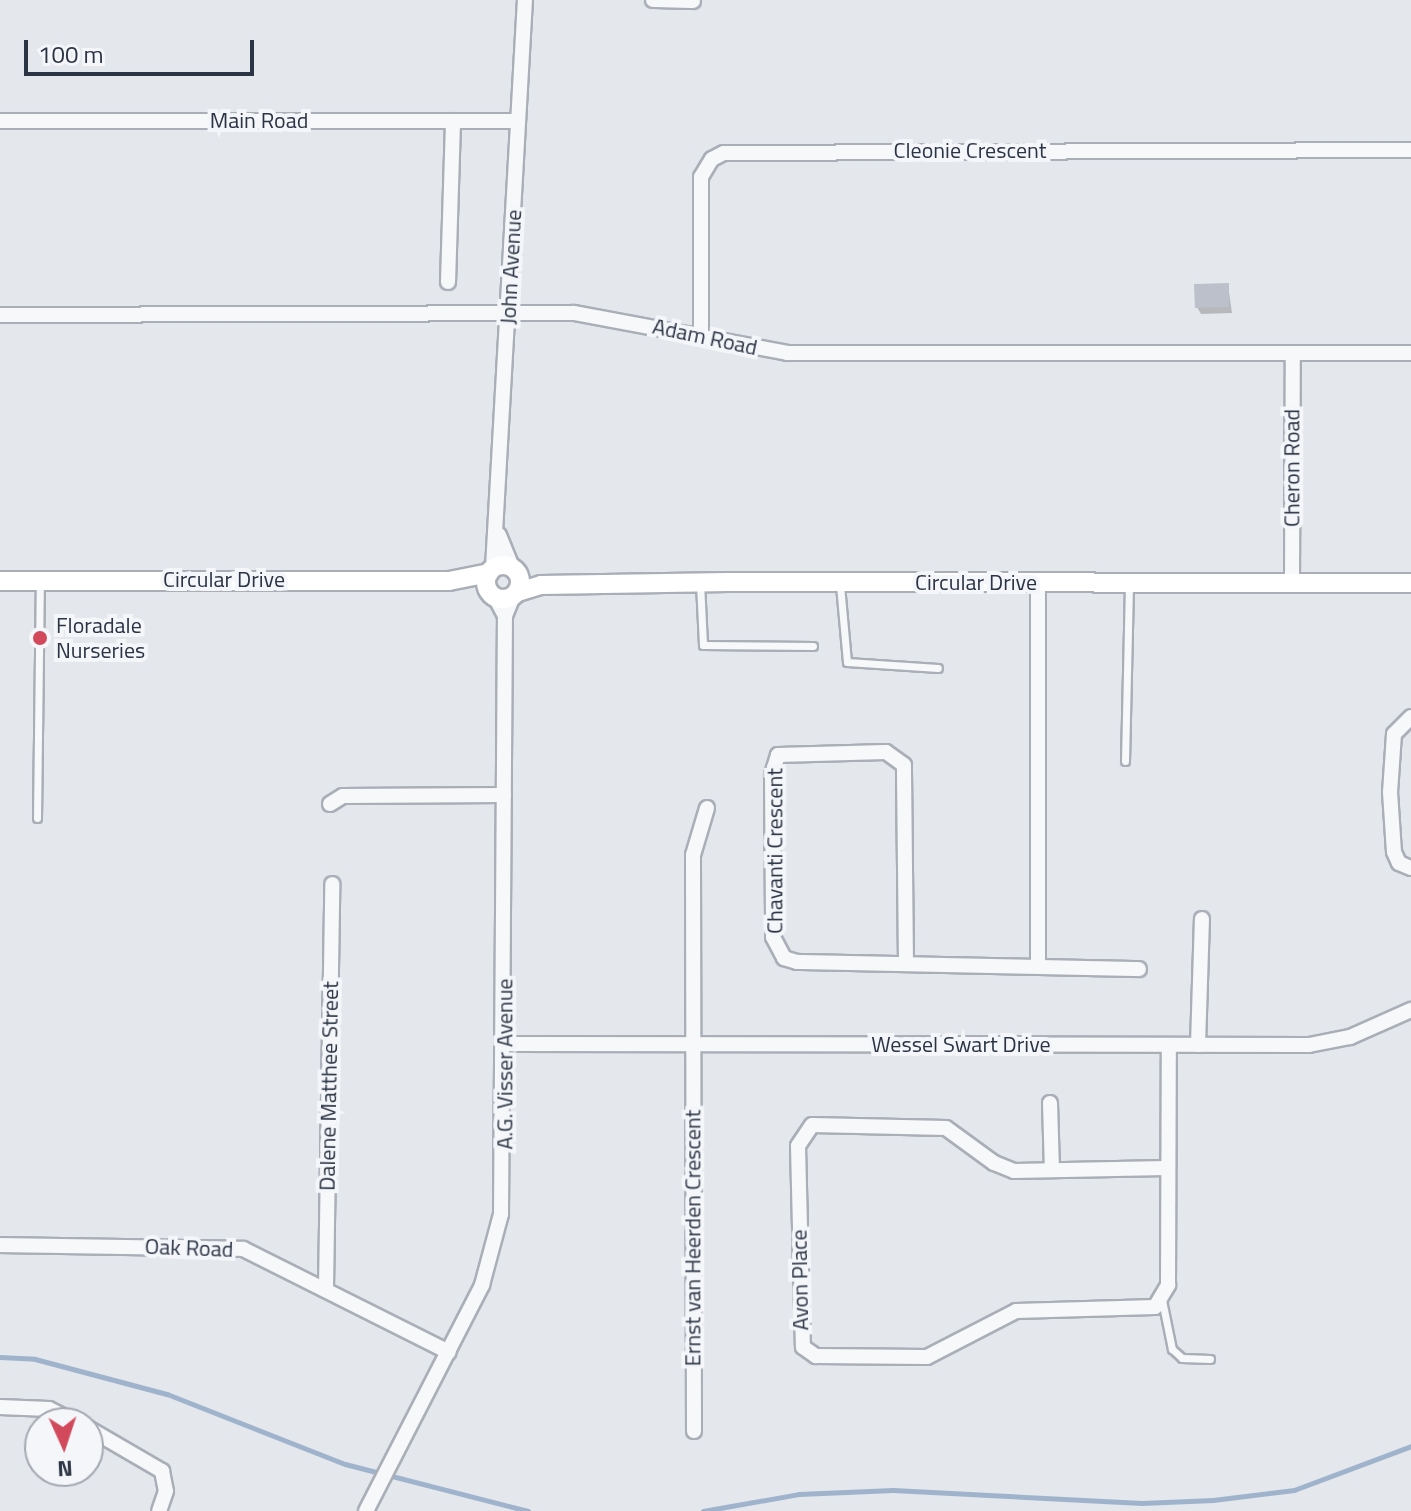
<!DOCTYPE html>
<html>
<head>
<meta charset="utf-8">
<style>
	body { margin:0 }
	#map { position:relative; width:1411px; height:1511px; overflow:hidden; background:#e4e7ec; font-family:"Titillium Web",sans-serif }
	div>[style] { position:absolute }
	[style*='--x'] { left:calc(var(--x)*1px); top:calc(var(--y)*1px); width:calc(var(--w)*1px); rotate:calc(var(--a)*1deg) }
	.shadow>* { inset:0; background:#0003 }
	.stream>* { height:5px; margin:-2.5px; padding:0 2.5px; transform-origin:2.5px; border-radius:2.5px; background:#9fb4cc }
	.building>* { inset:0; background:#bbc0ca }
	.roads { filter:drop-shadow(2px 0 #a9aeb7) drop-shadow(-2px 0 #a9aeb7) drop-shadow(0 2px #a9aeb7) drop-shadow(0 -2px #a9aeb7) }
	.lane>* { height:7px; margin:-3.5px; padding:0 3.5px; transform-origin:3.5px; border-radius:3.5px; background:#f7f8fa }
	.street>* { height:14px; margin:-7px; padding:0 7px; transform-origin:7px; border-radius:7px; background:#f7f8fa }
	.secondary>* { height:18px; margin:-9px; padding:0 9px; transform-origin:9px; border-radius:9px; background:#fff }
	.secondary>.ring { margin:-9px; padding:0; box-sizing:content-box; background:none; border:18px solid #fff; border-radius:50% }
	.dots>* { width:22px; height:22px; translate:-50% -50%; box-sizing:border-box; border:4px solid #f4f6f9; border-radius:50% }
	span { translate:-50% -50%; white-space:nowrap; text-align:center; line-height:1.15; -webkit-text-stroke:8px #f4f6f9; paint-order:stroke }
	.street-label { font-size:22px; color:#2b3445 }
	.poi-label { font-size:22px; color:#2b3445 }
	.left { translate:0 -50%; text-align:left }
	.north { position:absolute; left:24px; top:1407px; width:80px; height:80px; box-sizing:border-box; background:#f4f6f9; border:2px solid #a4a8b1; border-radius:50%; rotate:177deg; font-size:22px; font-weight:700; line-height:32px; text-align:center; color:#2b3445 }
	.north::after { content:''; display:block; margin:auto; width:28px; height:36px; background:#d1495b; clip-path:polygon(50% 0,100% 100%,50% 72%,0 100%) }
	.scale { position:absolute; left:24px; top:40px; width:230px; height:36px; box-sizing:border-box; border:4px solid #2b3445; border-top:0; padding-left:10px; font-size:24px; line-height:28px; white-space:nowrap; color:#2b3445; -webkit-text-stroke:6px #f4f6f9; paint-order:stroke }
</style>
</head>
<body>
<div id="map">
	<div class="shadow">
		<i style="clip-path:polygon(1228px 285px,1232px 313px,1201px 314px,1197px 307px)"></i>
	</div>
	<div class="stream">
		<i style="--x:0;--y:1357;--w:35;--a:3"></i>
		<i style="--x:35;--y:1359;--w:137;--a:14.9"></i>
		<i style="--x:167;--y:1394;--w:191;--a:21.5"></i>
		<i style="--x:345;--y:1464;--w:189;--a:14.4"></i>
		<i style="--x:703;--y:1511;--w:97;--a:-10"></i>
		<i style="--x:799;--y:1494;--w:94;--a:-2.4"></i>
		<i style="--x:893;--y:1490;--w:249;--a:3"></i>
		<i style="--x:1142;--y:1503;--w:71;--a:-2.4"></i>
		<i style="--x:1213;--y:1500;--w:82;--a:-7"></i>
		<i style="--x:1294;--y:1490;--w:125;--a:-20.6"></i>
	</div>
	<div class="building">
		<i style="clip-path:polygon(1229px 283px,1229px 307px,1195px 308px,1194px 284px)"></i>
	</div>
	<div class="roads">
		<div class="lane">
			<i style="--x:700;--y:583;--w:62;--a:87.2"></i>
			<i style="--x:703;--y:645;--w:110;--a:0.5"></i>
			<i style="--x:840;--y:585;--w:77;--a:84.8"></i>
			<i style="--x:847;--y:662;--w:91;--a:3.8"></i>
			<i style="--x:1125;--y:761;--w:176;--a:-88.7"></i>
			<i style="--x:37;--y:818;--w:235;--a:-89.3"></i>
			<i style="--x:1162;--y:1300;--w:50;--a:78.5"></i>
			<i style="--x:1172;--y:1349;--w:13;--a:42"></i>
			<i style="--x:1182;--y:1358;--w:28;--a:2"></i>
		</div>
		<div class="street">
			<i style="--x:653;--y:0;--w:40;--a:1.4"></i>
			<i style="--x:0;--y:121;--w:518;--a:0"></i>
			<i style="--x:448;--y:282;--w:161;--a:-88.2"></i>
			<i style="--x:0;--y:315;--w:574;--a:-0.2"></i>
			<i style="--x:574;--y:313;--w:217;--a:10.6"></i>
			<i style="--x:787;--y:353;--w:624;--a:0"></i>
			<i style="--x:701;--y:338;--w:161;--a:-90"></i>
			<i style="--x:701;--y:177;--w:21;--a:-59"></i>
			<i style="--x:712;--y:159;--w:13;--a:-27"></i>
			<i style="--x:724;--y:153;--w:687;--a:-0.25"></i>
			<i style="--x:499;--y:535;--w:35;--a:68"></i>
			<i style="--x:493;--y:568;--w:569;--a:-86.78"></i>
			<i style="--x:1038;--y:583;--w:381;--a:90"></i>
			<i style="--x:1292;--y:583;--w:230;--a:-89.8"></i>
			<i style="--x:495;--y:597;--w:21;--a:62"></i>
			<i style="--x:1411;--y:717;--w:24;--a:135"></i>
			<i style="--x:1394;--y:734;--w:58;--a:93.9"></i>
			<i style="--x:1390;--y:792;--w:60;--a:86.2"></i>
			<i style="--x:1394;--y:852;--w:12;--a:66"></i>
			<i style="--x:1399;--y:863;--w:13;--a:23"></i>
			<i style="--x:330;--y:804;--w:15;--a:-32"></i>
			<i style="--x:343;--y:796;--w:161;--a:-0.4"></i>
			<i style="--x:906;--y:963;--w:198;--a:-90.6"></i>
			<i style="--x:904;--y:765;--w:22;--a:-144"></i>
			<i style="--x:886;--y:752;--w:108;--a:178.4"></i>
			<i style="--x:778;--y:755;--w:21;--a:107"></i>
			<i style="--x:772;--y:775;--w:162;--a:89.6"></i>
			<i style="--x:773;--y:937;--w:24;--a:62"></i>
			<i style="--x:784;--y:958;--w:14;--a:17"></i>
			<i style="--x:797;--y:962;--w:342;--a:1.2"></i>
			<i style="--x:505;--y:1044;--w:804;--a:0.07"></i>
			<i style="--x:1309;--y:1045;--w:42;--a:-11"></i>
			<i style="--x:1350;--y:1037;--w:67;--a:-23.9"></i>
			<i style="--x:1198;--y:1045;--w:126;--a:-88.2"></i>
			<i style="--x:1050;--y:1103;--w:67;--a:88.3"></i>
			<i style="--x:1166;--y:1168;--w:152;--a:178.9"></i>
			<i style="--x:1014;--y:1171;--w:22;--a:-158"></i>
			<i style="--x:994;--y:1163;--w:59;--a:-143.9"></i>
			<i style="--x:946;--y:1128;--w:134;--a:-178.7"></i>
			<i style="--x:812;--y:1125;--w:25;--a:124"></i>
			<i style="--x:798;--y:1146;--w:201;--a:88.6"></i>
			<i style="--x:803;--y:1347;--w:16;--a:35"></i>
			<i style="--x:816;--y:1356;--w:111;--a:0.5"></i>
			<i style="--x:927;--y:1357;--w:100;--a:-27.3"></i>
			<i style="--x:1016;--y:1311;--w:139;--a:-1.6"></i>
			<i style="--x:1155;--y:1307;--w:26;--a:-59"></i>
			<i style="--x:1168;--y:1285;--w:240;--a:-89.8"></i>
			<i style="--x:0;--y:1245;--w:243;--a:0.9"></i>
			<i style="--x:243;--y:1249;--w:230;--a:26.6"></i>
			<i style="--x:326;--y:1288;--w:404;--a:-89.1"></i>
			<i style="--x:0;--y:1407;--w:49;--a:2.3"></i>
			<i style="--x:49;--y:1409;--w:31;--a:27"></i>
			<i style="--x:88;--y:1428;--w:86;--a:30.2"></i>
			<i style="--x:162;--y:1471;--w:20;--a:79"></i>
			<i style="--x:166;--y:1491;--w:21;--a:109"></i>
			<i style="--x:694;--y:1431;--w:576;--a:-90.1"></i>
			<i style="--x:693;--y:855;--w:49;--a:-73.4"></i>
			<i style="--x:366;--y:1511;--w:254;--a:-62.8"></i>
			<i style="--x:482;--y:1285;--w:73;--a:-75"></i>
			<i style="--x:501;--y:1214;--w:598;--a:-89.62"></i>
			<i style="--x:505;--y:616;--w:22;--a:-68"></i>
		</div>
		<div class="secondary">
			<i class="ring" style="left:486px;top:565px;width:16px;height:16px"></i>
			<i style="--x:0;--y:581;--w:449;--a:0"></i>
			<i style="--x:449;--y:581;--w:41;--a:-11.3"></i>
			<i style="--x:518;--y:592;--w:24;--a:-17"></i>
			<i style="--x:541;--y:585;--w:187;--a:-0.9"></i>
			<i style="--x:728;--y:582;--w:683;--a:0.08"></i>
		</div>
	</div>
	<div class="dots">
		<i style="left:40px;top:638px;background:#d1495b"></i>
	</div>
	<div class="street-label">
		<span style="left:259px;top:121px">Main Road</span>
		<span style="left:970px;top:151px">Cleonie Crescent</span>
		<span style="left:511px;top:267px;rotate:-87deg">John Avenue</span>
		<span style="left:705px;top:337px;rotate:12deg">Adam Road</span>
		<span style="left:1292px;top:468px;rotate:-90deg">Cheron Road</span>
		<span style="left:224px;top:580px">Circular Drive</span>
		<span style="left:976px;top:583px">Circular Drive</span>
		<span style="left:775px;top:851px;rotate:-90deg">Chavanti Crescent</span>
		<span style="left:961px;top:1045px">Wessel Swart Drive</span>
		<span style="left:505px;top:1064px;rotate:-90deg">A.G. Visser Avenue</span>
		<span style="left:329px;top:1086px;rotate:-89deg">Dalene Matthee Street</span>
		<span style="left:693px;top:1238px;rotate:-90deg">Ernst van Heerden Crescent</span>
		<span style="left:189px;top:1248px;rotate:2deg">Oak Road</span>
		<span style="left:800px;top:1280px;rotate:-91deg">Avon Place</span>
	</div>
	<div class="poi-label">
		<span class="left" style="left:56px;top:638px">Floradale<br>Nurseries</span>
	</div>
	<div class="north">N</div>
	<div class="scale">100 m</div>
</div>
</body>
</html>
